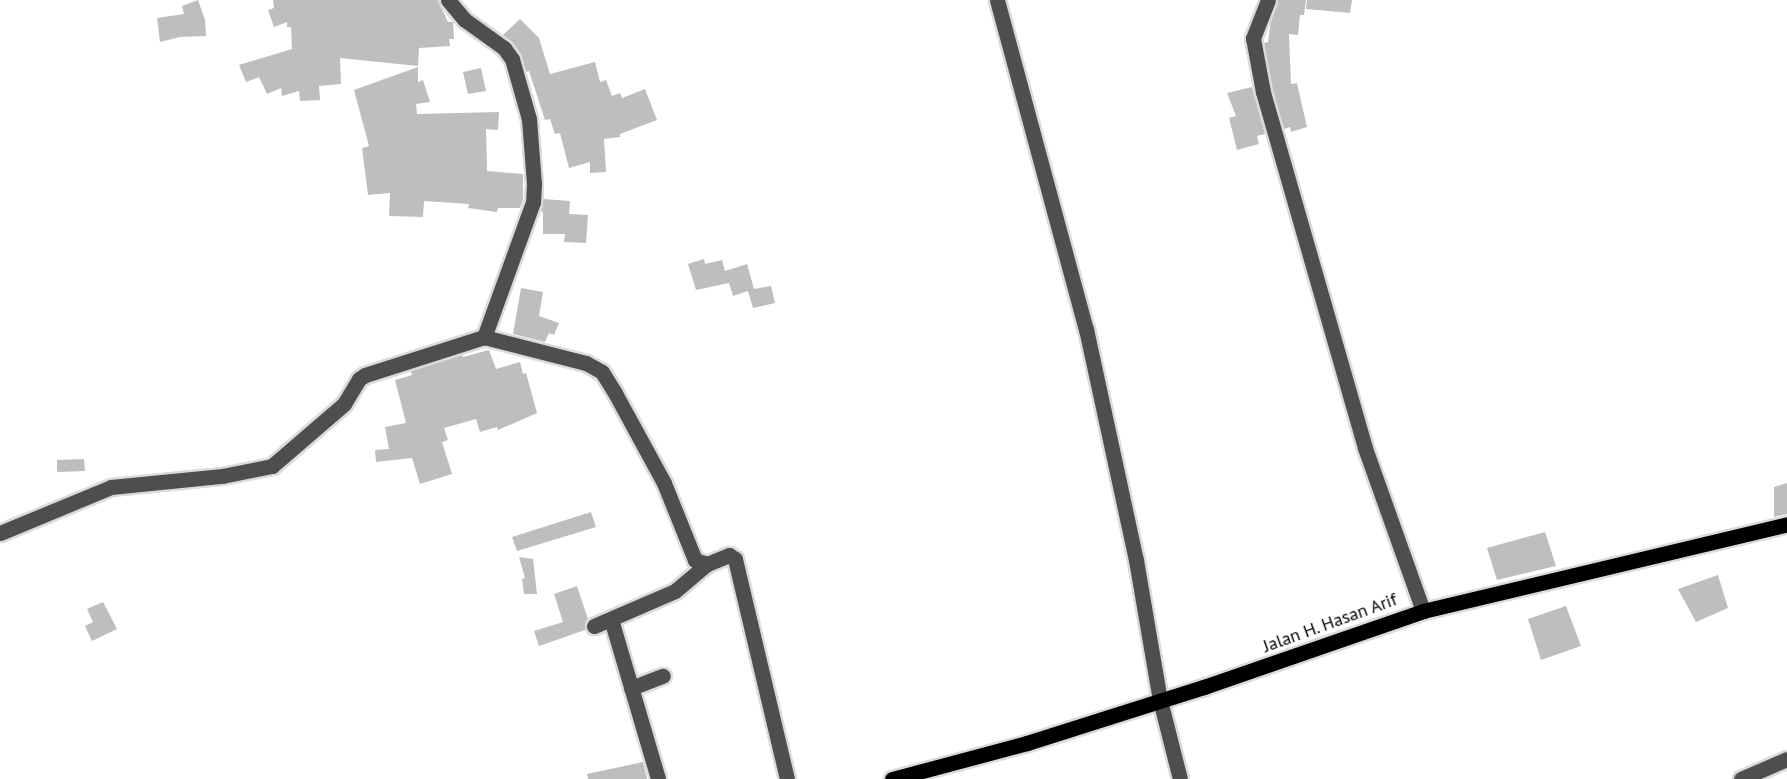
<!DOCTYPE html>
<html>
<head>
<meta charset="utf-8">
<style>
	body { margin:0 }
	#map { position:relative; width:1787px; height:779px; overflow:hidden; background:#fff; font-family:"PT Sans",sans-serif }
	div>[style] { position:absolute }
	[style*='--x'] { left:calc(var(--x)*1px); top:calc(var(--y)*1px); width:calc(var(--w)*1px); rotate:calc(var(--a)*1deg) }
	.building>* { inset:0; background:#bebebe }
	.roads { filter:drop-shadow(2px 0 #dbdbdb) drop-shadow(-2px 0 #dbdbdb) drop-shadow(0 2px #dbdbdb) drop-shadow(0 -2px #dbdbdb) }
	.minor>* { height:15px; margin:-7.5px; padding:0 7.5px; transform-origin:7.5px; border-radius:7.5px; background:#4e4e4e }
	.major>* { height:15px; margin:-7.5px; padding:0 7.5px; transform-origin:7.5px; border-radius:7.5px; background:#000 }
	span { translate:-50% -50%; white-space:nowrap; text-align:center; line-height:1.15; -webkit-text-stroke:6px #fff; paint-order:stroke }
	.street-label { font-size:18px; color:#000 }
</style>
</head>
<body>
<div id="map">
	<div class="building">
		<i style="clip-path:polygon(198px 0,205px 20px,206px 36px,180px 37px,160px 42px,157px 18px,184px 14px,182px 6px)"></i>
		<i style="clip-path:polygon(273px 0,438px 0,448px 22px,453px 22px,454px 39px,449px 39px,450px 46px,419px 48px,418px 66px,340px 58px,341px 84px,319px 86px,320px 100px,300px 101px,299px 91px,282px 96px,281px 88px,267px 94px,259px 77px,246px 82px,239px 65px,292px 49px,291px 27px,287px 27px,287px 22px,274px 27px,268px 10px,274px 8px)"></i>
		<i style="clip-path:polygon(1278px 0,1306px 0,1304px 15px,1300px 15px,1298px 35px,1289px 34px,1291px 84px,1297px 83px,1307px 127px,1291px 132px,1290px 127px,1284px 129px,1272px 90px,1264px 43px,1268px 42px,1271px 20px)"></i>
		<i style="clip-path:polygon(1307px 0,1352px 0,1350px 13px,1306px 9px)"></i>
		<i style="clip-path:polygon(520px 19px,539px 38px,550px 74px,595px 62px,600px 82px,606px 80px,612px 96px,620px 93px,622px 98px,645px 89px,657px 120px,620px 134px,620px 137px,604px 139px,606px 172px,590px 173px,590px 162px,569px 168px,560px 133px,555px 134px,550px 119px,545px 120px,529px 71px,526px 72px,521px 56px,512px 42px,503px 35px)"></i>
		<i style="clip-path:polygon(418px 67px,418px 82px,423px 80px,430px 102px,416px 104px,417px 114px,499px 112px,498px 130px,486px 129px,487px 167px,487px 171px,523px 174px,523px 200px,520px 208px,498px 208px,497px 212px,468px 208px,469px 204px,424px 201px,423px 217px,389px 216px,390px 193px,368px 195px,362px 148px,369px 146px,354px 90px)"></i>
		<i style="clip-path:polygon(481px 68px,486px 91px,468px 94px,463px 72px)"></i>
		<i style="clip-path:polygon(1252px 87px,1265px 134px,1257px 136px,1259px 144px,1237px 150px,1229px 118px,1236px 116px,1227px 93px)"></i>
		<i style="clip-path:polygon(543px 199px,570px 201px,569px 214px,588px 215px,586px 243px,564px 242px,565px 234px,543px 234px,543px 212px,540px 211px)"></i>
		<i style="clip-path:polygon(704px 259px,705px 264px,722px 260px,725px 271px,747px 264px,754px 289px,771px 286px,775px 303px,753px 308px,748px 291px,733px 296px,729px 283px,696px 290px,688px 264px)"></i>
		<i style="clip-path:polygon(521px 288px,543px 292px,539px 316px,559px 323px,554px 335px,549px 333px,545px 342px,513px 334px)"></i>
		<i style="clip-path:polygon(489px 350px,496px 369px,520px 362px,523px 374px,526px 373px,537px 413px,498px 430px,497px 427px,480px 432px,476px 419px,444px 428px,448px 440px,442px 442px,452px 474px,420px 484px,412px 458px,376px 462px,375px 450px,389px 449px,385px 427px,406px 423px,395px 380px,412px 375px,411px 371px,462px 354px,463px 357px)"></i>
		<i style="clip-path:polygon(84px 459px,85px 471px,57px 472px,57px 460px)"></i>
		<i style="clip-path:polygon(1787px 483px,1787px 514px,1774px 517px,1774px 487px)"></i>
		<i style="clip-path:polygon(591px 512px,596px 527px,517px 551px,512px 537px)"></i>
		<i style="clip-path:polygon(1545px 532px,1556px 566px,1497px 580px,1487px 548px)"></i>
		<i style="clip-path:polygon(519px 557px,533px 559px,537px 594px,524px 594px,522px 579px,525px 578px)"></i>
		<i style="clip-path:polygon(1718px 575px,1728px 608px,1696px 622px,1678px 589px)"></i>
		<i style="clip-path:polygon(577px 586px,588px 619px,585px 630px,539px 646px,534px 631px,563px 622px,554px 594px)"></i>
		<i style="clip-path:polygon(103px 602px,117px 629px,92px 641px,85px 626px,93px 622px,87px 609px)"></i>
		<i style="clip-path:polygon(1566px 606px,1581px 646px,1541px 660px,1528px 619px)"></i>
		<i style="clip-path:polygon(643px 762px,647px 779px,588px 779px,587px 774px)"></i>
	</div>
	<div class="roads">
		<div class="minor">
			<i style="--x:448;--y:0;--w:26;--a:50"></i>
			<i style="--x:465;--y:20;--w:48;--a:35.7"></i>
			<i style="--x:504;--y:48;--w:14;--a:54"></i>
			<i style="--x:512;--y:59;--w:62;--a:74.2"></i>
			<i style="--x:529;--y:119;--w:65;--a:85.6"></i>
			<i style="--x:534;--y:184;--w:18;--a:93"></i>
			<i style="--x:533;--y:202;--w:144;--a:109.9"></i>
			<i style="--x:997;--y:0;--w:341;--a:74.9"></i>
			<i style="--x:1086;--y:329;--w:236;--a:77.8"></i>
			<i style="--x:1136;--y:560;--w:142;--a:80.3"></i>
			<i style="--x:1160;--y:700;--w:81;--a:75.8"></i>
			<i style="--x:1268;--y:0;--w:41;--a:111.5"></i>
			<i style="--x:1253;--y:38;--w:55;--a:79.5"></i>
			<i style="--x:1263;--y:92;--w:370;--a:74"></i>
			<i style="--x:1365;--y:448;--w:173;--a:70.4"></i>
			<i style="--x:0;--y:533;--w:120;--a:-22.5"></i>
			<i style="--x:111;--y:487;--w:112;--a:-5.7"></i>
			<i style="--x:222;--y:476;--w:51;--a:-11.3"></i>
			<i style="--x:272;--y:466;--w:95;--a:-40.7"></i>
			<i style="--x:344;--y:404;--w:29;--a:-59"></i>
			<i style="--x:359;--y:379;--w:7;--a:-34"></i>
			<i style="--x:365;--y:375;--w:125;--a:-17.7"></i>
			<i style="--x:484;--y:337;--w:105;--a:14.3"></i>
			<i style="--x:586;--y:363;--w:18;--a:29"></i>
			<i style="--x:602;--y:372;--w:25;--a:58"></i>
			<i style="--x:615;--y:393;--w:102;--a:61.4"></i>
			<i style="--x:664;--y:483;--w:83;--a:68.1"></i>
			<i style="--x:695;--y:560;--w:13;--a:18"></i>
			<i style="--x:707;--y:564;--w:24;--a:-22"></i>
			<i style="--x:729;--y:555;--w:7;--a:34"></i>
			<i style="--x:735;--y:559;--w:226;--a:76.7"></i>
			<i style="--x:611;--y:619;--w:167;--a:73.6"></i>
			<i style="--x:594;--y:626;--w:88;--a:-23.4"></i>
			<i style="--x:675;--y:591;--w:42;--a:-40.2"></i>
			<i style="--x:631;--y:688;--w:34;--a:-21"></i>
			<i style="--x:1741;--y:779;--w:50;--a:-23.5"></i>
		</div>
		<div class="major">
			<i style="--x:892;--y:779;--w:140;--a:-14.9"></i>
			<i style="--x:1027;--y:743;--w:186;--a:-17.6"></i>
			<i style="--x:1204;--y:687;--w:232;--a:-19.1"></i>
			<i style="--x:1423;--y:611;--w:374;--a:-13.4"></i>
		</div>
	</div>
	<div class="street-label">
		<span style="left:1330px;top:623px;rotate:-20deg">Jalan H. Hasan Arif</span>
	</div>
</div>
</body>
</html>
